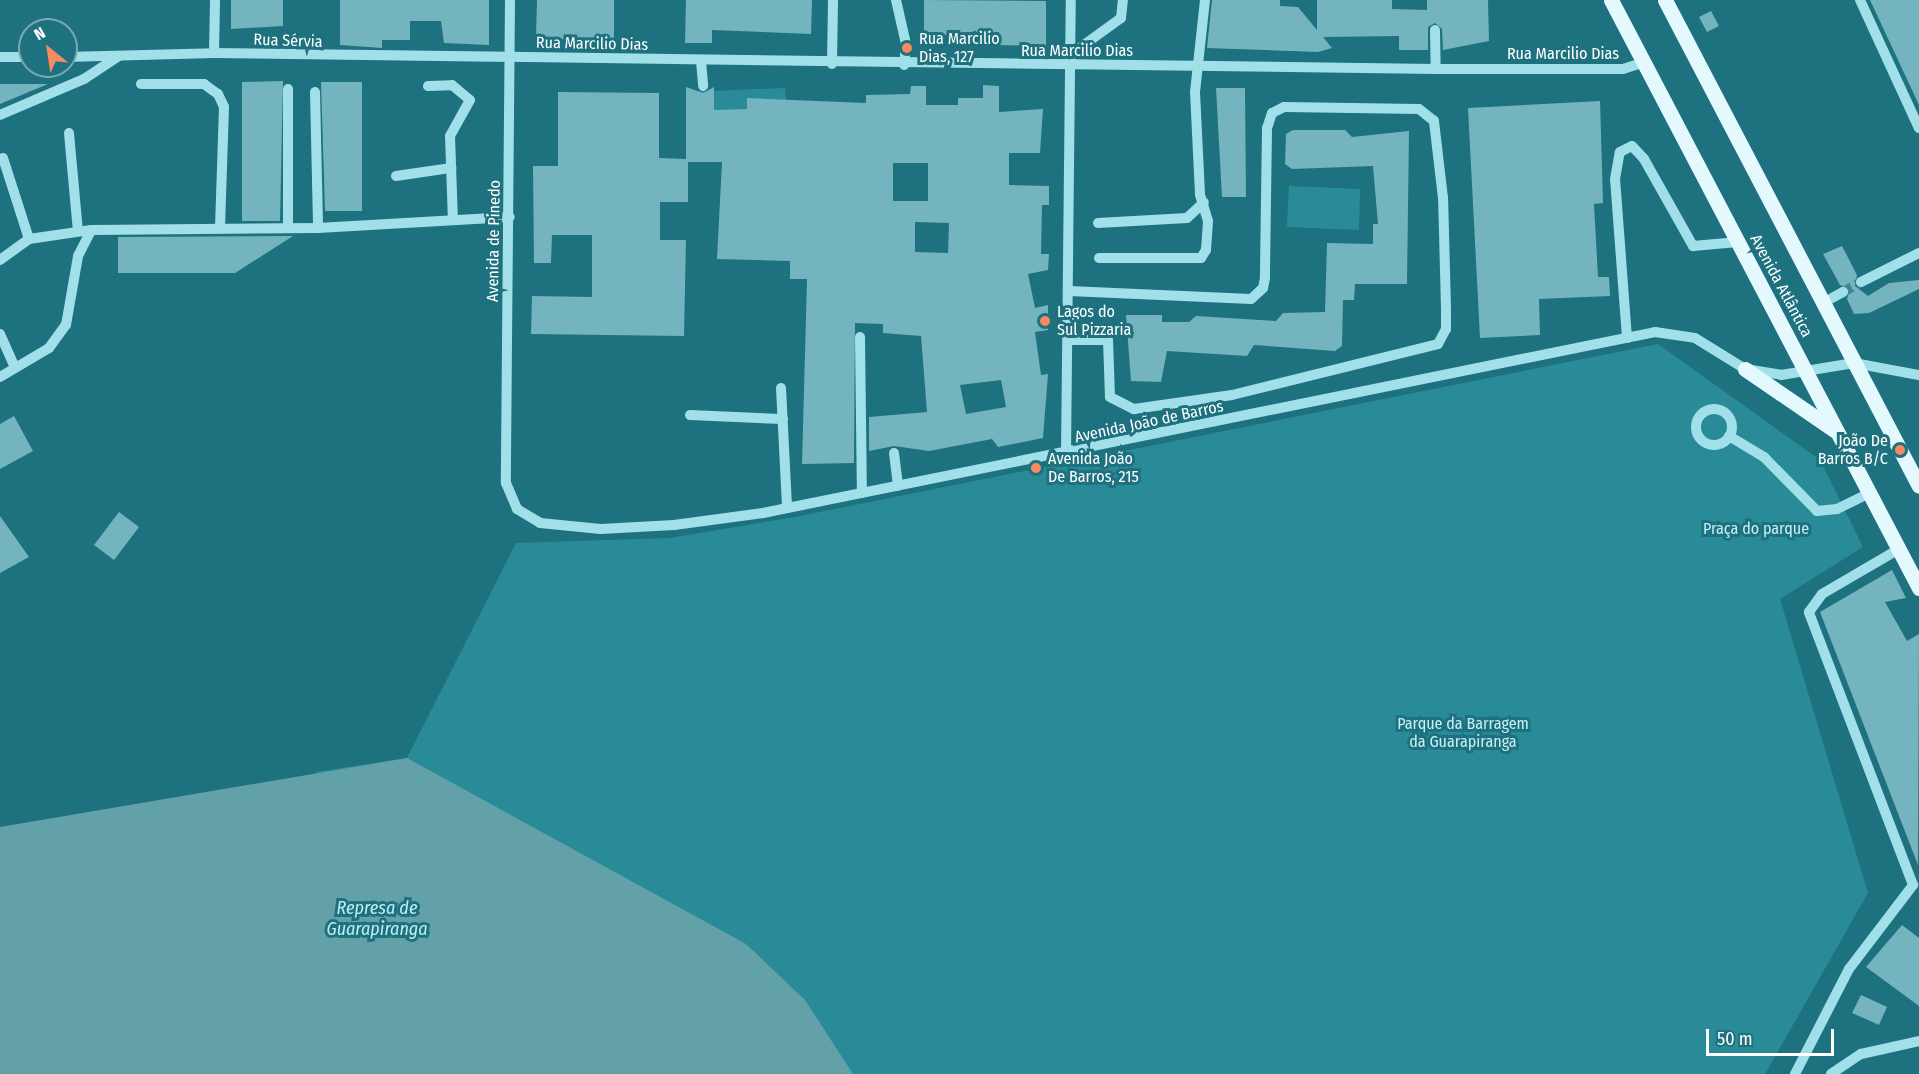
<!DOCTYPE html>
<html>
<head>
<meta charset="utf-8">
<style>
	body { margin:0 }
	#map { position:relative; width:1919px; height:1074px; overflow:hidden; background:#1e717e; font-family:"Fira Sans Condensed",sans-serif }
	div>[style] { position:absolute }
	[style*='--x'] { left:calc(var(--x)*1px); top:calc(var(--y)*1px); width:calc(var(--w)*1px); rotate:calc(var(--a)*1deg) }
	.green>* { inset:0; background:#2a8b98 }
	.water>* { inset:0; background:#63a1a9 }
	.building>* { inset:0; background:#74b4be }
	.minor-tunnel>* { height:10px; margin-top:-5px; transform-origin:0; background:repeating-linear-gradient(90deg,#408691 0 10px,transparent 0 15px) }
	.minor>* { height:10px; margin:-5px; padding:0 5px; transform-origin:5px; border-radius:5px; background:#a1e0e8 }
	.minor>.ring { margin:-5px; padding:0; box-sizing:content-box; background:none; border:10px solid #a1e0e8; border-radius:50% }
	.major>* { height:15px; margin:-7.5px; padding:0 7.5px; transform-origin:7.5px; border-radius:7.5px; background:#e3f9fe }
	.dots>* { width:16px; height:16px; translate:-50% -50%; box-sizing:border-box; border:3px solid #1e717e; border-radius:50% }
	span { translate:-50% -50%; white-space:nowrap; text-align:center; line-height:1.15; -webkit-text-stroke:6px #1e717e; paint-order:stroke }
	.poi-label { font-size:16px; color:#fff }
	.left { translate:0 -50%; text-align:left }
	.right { translate:-100% -50%; text-align:right }
	.street-label { font-size:16px; color:#fff }
	.park-label { font-size:16px; color:#c5f0f6 }
	.water-label { font-size:18px; color:#c1eef4; font-style:italic }
	.north { position:absolute; left:18px; top:18px; width:60px; height:60px; box-sizing:border-box; background:#1e717e; border:2px solid #78aab2; border-radius:50%; rotate:330deg; font-size:16px; font-weight:700; line-height:24px; text-align:center; color:#fff }
	.north::after { content:''; display:block; margin:auto; width:21px; height:27px; background:#f78a60; clip-path:polygon(50% 0,100% 100%,50% 72%,0 100%) }
	.scale { position:absolute; left:1706px; top:1029px; width:128px; height:27px; box-sizing:border-box; border:3px solid #fff; border-top:0; padding-left:8px; font-size:18px; line-height:21px; white-space:nowrap; color:#fff; -webkit-text-stroke:4px #1e717e; paint-order:stroke }
</style>
</head>
<body>
<div id="map">
	<div class="green">
		<i style="clip-path:polygon(785px 88px,787px 110px,689px 126px,687px 92px)"></i>
		<i style="clip-path:polygon(1289px 186px,1360px 189px,1359px 230px,1287px 227px)"></i>
		<i style="clip-path:polygon(1658px 344px,1820px 460px,1863px 547px,1780px 599px,1868px 893px,1765px 1074px,560px 1074px,316px 772px,407px 758px,516px 543px,670px 538px,795px 517px)"></i>
	</div>
	<div class="water">
		<i style="clip-path:polygon(407px 758px,746px 944px,805px 1000px,853px 1074px,0 1074px,0 827px)"></i>
	</div>
	<div class="building">
		<i style="clip-path:polygon(231px 0,283px 0,283px 26px,231px 29px)"></i>
		<i style="clip-path:polygon(340px 0,489px 0,489px 45px,444px 43px,441px 21px,410px 21px,410px 40px,382px 40px,382px 48px,340px 45px)"></i>
		<i style="clip-path:polygon(537px 0,614px 0,614px 40px,536px 39px)"></i>
		<i style="clip-path:polygon(686px 0,812px 0,811px 34px,712px 30px,712px 43px,685px 43px)"></i>
		<i style="clip-path:polygon(924px 0,1046px 1px,1046px 46px,999px 45px,999px 32px,924px 36px)"></i>
		<i style="clip-path:polygon(1212px 0,1280px 0,1280px 6px,1298px 7px,1317px 30px,1317px 0,1392px 0,1392px 9px,1427px 10px,1427px 0,1488px 0,1489px 41px,1443px 50px,1442px 29px,1435px 23px,1428px 27px,1428px 50px,1399px 50px,1399px 36px,1323px 37px,1332px 48px,1318px 52px,1207px 48px)"></i>
		<i style="clip-path:polygon(1870px 0,1919px 0,1919px 105px)"></i>
		<i style="clip-path:polygon(1711px 11px,1719px 26px,1707px 32px,1699px 17px)"></i>
		<i style="clip-path:polygon(283px 81px,280px 221px,242px 221px,242px 82px)"></i>
		<i style="clip-path:polygon(321px 82px,362px 82px,362px 211px,325px 211px)"></i>
		<i style="clip-path:polygon(0 84px,48px 84px,0 104px)"></i>
		<i style="clip-path:polygon(evenodd,983px 85px,999px 86px,999px 112px,1043px 109px,1040px 153px,1009px 153px,1009px 185px,1049px 186px,1049px 205px,1042px 205px,1041px 254px,1049px 254px,1048px 270px,1028px 274px,1035px 308px,1048px 305px,1048px 330px,1035px 332px,1041px 375px,1048px 374px,1043px 438px,998px 447px,992px 439px,929px 451px,894px 446px,869px 451px,869px 417px,927px 412px,921px 336px,883px 333px,883px 324px,855px 323px,854px 463px,802px 464px,807px 279px,790px 279px,790px 261px,717px 259px,722px 162px,688px 162px,688px 202px,660px 202px,660px 240px,686px 240px,684px 336px,531px 334px,532px 296px,592px 297px,592px 235px,552px 235px,551px 263px,534px 263px,533px 166px,558px 166px,558px 92px,659px 93px,659px 158px,686px 159px,686px 87px,703px 93px,714px 87px,714px 110px,747px 109px,747px 98px,866px 103px,866px 95px,910px 94px,911px 86px,926px 86px,926px 105px,958px 105px,958px 98px,983px 98px,983px 85px,893px 163px,928px 163px,928px 201px,893px 201px,893px 163px,983px 85px,915px 222px,949px 223px,948px 253px,915px 252px,915px 222px,983px 85px,1001px 380px,1006px 407px,966px 414px,960px 385px,1001px 380px)"></i>
		<i style="clip-path:polygon(1216px 88px,1245px 88px,1246px 197px,1222px 197px)"></i>
		<i style="clip-path:polygon(1600px 101px,1603px 203px,1594px 204px,1598px 277px,1609px 277px,1610px 296px,1539px 299px,1540px 335px,1480px 338px,1468px 108px)"></i>
		<i style="clip-path:polygon(1293px 130px,1345px 130px,1352px 137px,1409px 131px,1407px 284px,1355px 284px,1354px 300px,1343px 300px,1342px 346px,1335px 351px,1254px 345px,1247px 356px,1167px 351px,1161px 382px,1131px 381px,1126px 315px,1162px 315px,1162px 322px,1189px 322px,1196px 316px,1276px 321px,1283px 313px,1325px 312px,1327px 243px,1373px 244px,1373px 224px,1378px 224px,1373px 166px,1292px 169px,1285px 164px,1286px 134px)"></i>
		<i style="clip-path:polygon(293px 236px,235px 273px,118px 273px,118px 237px)"></i>
		<i style="clip-path:polygon(1842px 246px,1857px 275px,1855px 286px,1868px 296px,1889px 283px,1919px 280px,1919px 289px,1869px 313px,1854px 314px,1847px 299px,1850px 289px,1840px 285px,1823px 254px)"></i>
		<i style="clip-path:polygon(14px 416px,33px 451px,0 469px,0 424px)"></i>
		<i style="clip-path:polygon(119px 512px,139px 527px,114px 560px,94px 545px)"></i>
		<i style="clip-path:polygon(0 516px,29px 557px,0 573px)"></i>
		<i style="clip-path:polygon(1892px 570px,1906px 598px,1885px 602px,1907px 641px,1919px 634px,1918px 865px,1820px 612px)"></i>
		<i style="clip-path:polygon(1902px 925px,1919px 938px,1919px 1006px,1866px 967px)"></i>
		<i style="clip-path:polygon(1861px 995px,1887px 1007px,1879px 1025px,1852px 1013px)"></i>
	</div>
	<div class="minor-tunnel">
		<i style="--x:1843;--y:292;--w:21;--a:-29"></i>
	</div>
	<div class="minor">
		<i style="--x:510;--y:0;--w:483;--a:90.5"></i>
		<i style="--x:506;--y:483;--w:28;--a:67"></i>
		<i style="--x:517;--y:509;--w:27;--a:31"></i>
		<i style="--x:540;--y:523;--w:61;--a:5.6"></i>
		<i style="--x:601;--y:529;--w:73;--a:-3.1"></i>
		<i style="--x:674;--y:525;--w:90;--a:-7.7"></i>
		<i style="--x:763;--y:513;--w:910;--a:-11.47"></i>
		<i style="--x:1655;--y:332;--w:40;--a:8.5"></i>
		<i style="--x:1695;--y:338;--w:59;--a:31.8"></i>
		<i style="--x:1745;--y:369;--w:36;--a:9"></i>
		<i style="--x:1781;--y:375;--w:74;--a:-9.3"></i>
		<i style="--x:1854;--y:363;--w:66;--a:10.5"></i>
		<i style="--x:896;--y:0;--w:45;--a:77.2"></i>
		<i style="--x:906;--y:44;--w:21;--a:95"></i>
		<i style="--x:1860;--y:0;--w:141;--a:65.3"></i>
		<i style="--x:1435;--y:30;--w:39;--a:89"></i>
		<i style="--x:214;--y:53;--w:53;--a:-88.9"></i>
		<i style="--x:1070;--y:55;--w:63;--a:-36"></i>
		<i style="--x:1121;--y:18;--w:18;--a:-84"></i>
		<i style="--x:0;--y:57;--w:30;--a:0"></i>
		<i style="--x:66;--y:57;--w:148;--a:-1.5"></i>
		<i style="--x:214;--y:53;--w:1222;--a:0.75"></i>
		<i style="--x:1436;--y:69;--w:187;--a:0"></i>
		<i style="--x:1623;--y:69;--w:22;--a:-18"></i>
		<i style="--x:701;--y:61;--w:25;--a:85"></i>
		<i style="--x:832;--y:64;--w:64;--a:-89.1"></i>
		<i style="--x:141;--y:84;--w:63;--a:0"></i>
		<i style="--x:204;--y:84;--w:17;--a:36"></i>
		<i style="--x:218;--y:94;--w:14;--a:65"></i>
		<i style="--x:224;--y:107;--w:121;--a:91.9"></i>
		<i style="--x:428;--y:86;--w:24;--a:-2"></i>
		<i style="--x:452;--y:85;--w:23;--a:40"></i>
		<i style="--x:470;--y:100;--w:41;--a:119.1"></i>
		<i style="--x:450;--y:136;--w:84;--a:88"></i>
		<i style="--x:288;--y:89;--w:139;--a:90"></i>
		<i style="--x:315;--y:92;--w:136;--a:88.7"></i>
		<i style="--x:0;--y:115;--w:91;--a:-23.2"></i>
		<i style="--x:84;--y:79;--w:42;--a:-33.3"></i>
		<i style="--x:69;--y:133;--w:98;--a:84.8"></i>
		<i style="--x:3;--y:158;--w:85;--a:72.2"></i>
		<i style="--x:396;--y:176;--w:56;--a:-8.3"></i>
		<i style="--x:1098;--y:223;--w:89;--a:-3.2"></i>
		<i style="--x:1187;--y:218;--w:23;--a:-43"></i>
		<i style="--x:1099;--y:258;--w:102;--a:0"></i>
		<i style="--x:1201;--y:258;--w:9;--a:-58"></i>
		<i style="--x:1206;--y:250;--w:29;--a:-86"></i>
		<i style="--x:1208;--y:221;--w:28;--a:-107"></i>
		<i style="--x:1200;--y:194;--w:102;--a:-92.8"></i>
		<i style="--x:1195;--y:92;--w:93;--a:-83.8"></i>
		<i style="--x:0;--y:260;--w:36;--a:-36"></i>
		<i style="--x:29;--y:239;--w:63;--a:-8.3"></i>
		<i style="--x:1861;--y:282;--w:65;--a:-26.6"></i>
		<i style="--x:1823;--y:303;--w:23;--a:-29"></i>
		<i style="--x:0;--y:334;--w:37;--a:66"></i>
		<i style="--x:860;--y:337;--w:156;--a:89.3"></i>
		<i style="--x:1627;--y:338;--w:159;--a:-94.3"></i>
		<i style="--x:1615;--y:179;--w:27;--a:-80"></i>
		<i style="--x:1620;--y:152;--w:13;--a:-27"></i>
		<i style="--x:1632;--y:146;--w:18;--a:47"></i>
		<i style="--x:1644;--y:159;--w:100;--a:60.6"></i>
		<i style="--x:1693;--y:246;--w:45;--a:-5.1"></i>
		<i style="--x:1068;--y:340;--w:40;--a:0"></i>
		<i style="--x:1108;--y:340;--w:57;--a:88"></i>
		<i style="--x:1110;--y:397;--w:27;--a:27"></i>
		<i style="--x:1134;--y:409;--w:99;--a:-8.1"></i>
		<i style="--x:1232;--y:395;--w:212;--a:-13.9"></i>
		<i style="--x:1438;--y:344;--w:17;--a:-62"></i>
		<i style="--x:1446;--y:329;--w:20;--a:-90"></i>
		<i style="--x:1446;--y:309;--w:111;--a:-91.5"></i>
		<i style="--x:1443;--y:198;--w:78;--a:-96.7"></i>
		<i style="--x:1434;--y:121;--w:19;--a:-141"></i>
		<i style="--x:1419;--y:109;--w:135;--a:-179.2"></i>
		<i style="--x:1284;--y:107;--w:13;--a:153"></i>
		<i style="--x:1272;--y:113;--w:16;--a:108"></i>
		<i style="--x:1267;--y:128;--w:150;--a:90.8"></i>
		<i style="--x:1265;--y:278;--w:10;--a:101"></i>
		<i style="--x:1263;--y:288;--w:16;--a:137"></i>
		<i style="--x:1251;--y:299;--w:182;--a:-177.5"></i>
		<i style="--x:0;--y:377;--w:57;--a:-30.6"></i>
		<i style="--x:49;--y:348;--w:29;--a:-54"></i>
		<i style="--x:66;--y:325;--w:70;--a:-80.1"></i>
		<i style="--x:78;--y:256;--w:29;--a:-63"></i>
		<i style="--x:91;--y:230;--w:227;--a:-0.5"></i>
		<i style="--x:318;--y:228;--w:192;--a:-3.3"></i>
		<i style="--x:781;--y:388;--w:120;--a:87.1"></i>
		<i class="ring" style="left:1696px;top:409px;width:26px;height:26px"></i>
		<i style="--x:690;--y:415;--w:93;--a:2.5"></i>
		<i style="--x:1729;--y:436;--w:41;--a:31"></i>
		<i style="--x:1764;--y:457;--w:76;--a:45.5"></i>
		<i style="--x:1817;--y:511;--w:20;--a:-6"></i>
		<i style="--x:1837;--y:509;--w:37;--a:-26"></i>
		<i style="--x:894;--y:453;--w:33;--a:83"></i>
		<i style="--x:1066;--y:454;--w:454;--a:-89.4"></i>
		<i style="--x:1795;--y:1074;--w:118;--a:-62.8"></i>
		<i style="--x:1849;--y:969;--w:106;--a:-52.7"></i>
		<i style="--x:1913;--y:885;--w:292;--a:-110.9"></i>
		<i style="--x:1809;--y:612;--w:22;--a:-54"></i>
		<i style="--x:1822;--y:594;--w:89;--a:-30.3"></i>
		<i style="--x:1831;--y:1074;--w:36;--a:-34"></i>
		<i style="--x:1861;--y:1054;--w:59;--a:-12.6"></i>
	</div>
	<div class="major">
		<i style="--x:1611;--y:0;--w:664;--a:62.35"></i>
		<i style="--x:1665;--y:0;--w:548;--a:62.41"></i>
		<i style="--x:1745;--y:369;--w:108;--a:34.4"></i>
	</div>
	<div class="dots">
		<i style="left:907px;top:48px;background:#f78a60"></i>
		<i style="left:1045px;top:321px;background:#f78a60"></i>
		<i style="left:1900px;top:450px;background:#f78a60"></i>
		<i style="left:1036px;top:468px;background:#f78a60"></i>
	</div>
	<div class="poi-label">
		<span class="left" style="left:919px;top:48px">Rua Marcilio<br>Dias, 127</span>
		<span class="left" style="left:1057px;top:321px">Lagos do<br>Sul Pizzaria</span>
		<span class="right" style="left:1888px;top:450px">João De<br>Barros B/C</span>
		<span class="left" style="left:1048px;top:468px">Avenida João<br>De Barros, 215</span>
	</div>
	<div class="street-label">
		<span style="left:288px;top:41px;rotate:2deg">Rua Sérvia</span>
		<span style="left:592px;top:44px;rotate:1deg">Rua Marcilio Dias</span>
		<span style="left:1077px;top:51px">Rua Marcilio Dias</span>
		<span style="left:1563px;top:54px">Rua Marcilio Dias</span>
		<span style="left:494px;top:241px;rotate:-89deg">Avenida de Pinedo</span>
		<span style="left:1781px;top:286px;rotate:62deg">Avenida Atlântica</span>
		<span style="left:1149px;top:422px;rotate:-12deg">Avenida João de Barros</span>
	</div>
	<div class="park-label">
		<span style="left:1756px;top:529px">Praça do parque</span>
		<span style="left:1463px;top:733px">Parque da Barragem<br>da Guarapiranga</span>
	</div>
	<div class="water-label">
		<span style="left:377px;top:919px">Represa de<br>Guarapiranga</span>
	</div>
	<div class="north">N</div>
	<div class="scale">50 m</div>
</div>
</body>
</html>
